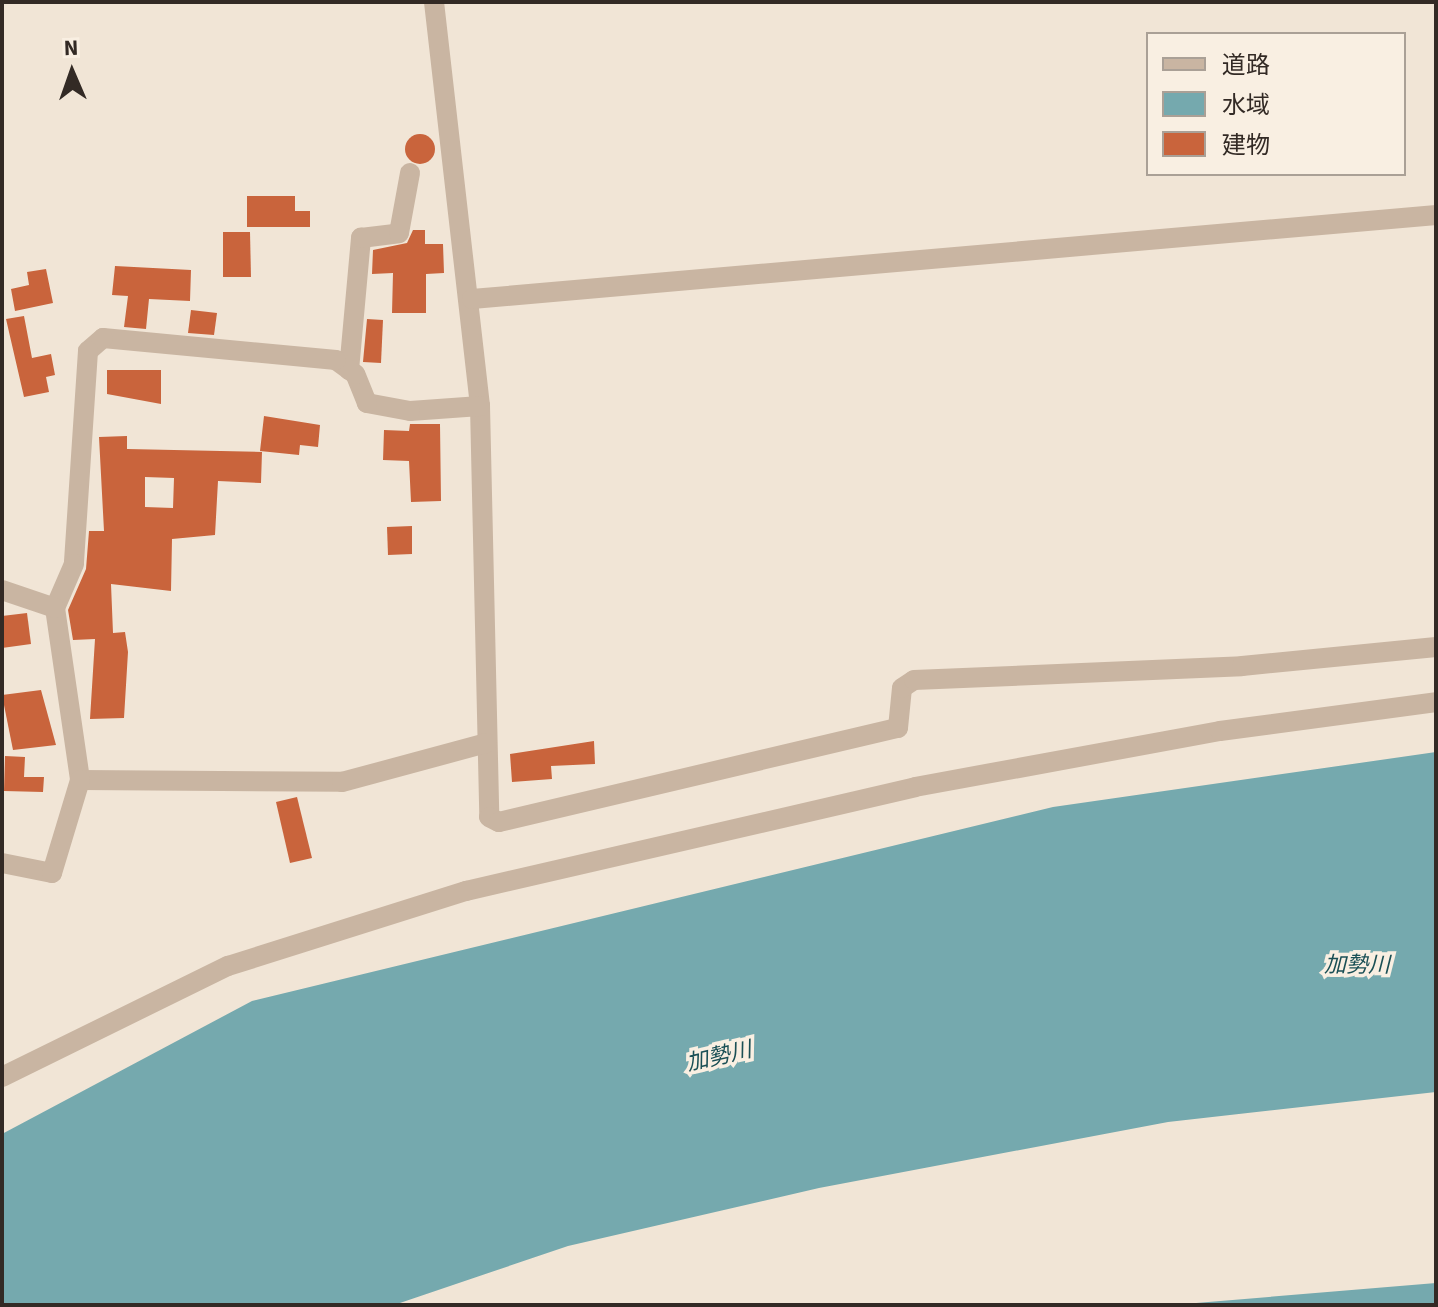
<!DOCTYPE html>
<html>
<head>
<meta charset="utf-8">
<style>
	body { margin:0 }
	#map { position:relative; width:1438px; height:1307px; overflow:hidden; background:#f1e5d6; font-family:"Source Sans 3","Noto Sans JP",sans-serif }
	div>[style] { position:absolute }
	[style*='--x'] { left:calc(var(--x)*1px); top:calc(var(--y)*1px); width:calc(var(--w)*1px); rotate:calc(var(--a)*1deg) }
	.water>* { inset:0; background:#75a9ae }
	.building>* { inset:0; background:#c9643c }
	.round { border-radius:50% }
	.minor>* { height:20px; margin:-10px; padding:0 10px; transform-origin:10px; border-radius:10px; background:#c9b5a2 }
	span { translate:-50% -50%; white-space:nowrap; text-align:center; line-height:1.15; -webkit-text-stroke:7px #f9efe2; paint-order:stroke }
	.water-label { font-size:22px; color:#1a4f55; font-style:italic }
	.frame { position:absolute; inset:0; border:4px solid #332a25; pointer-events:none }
	.legend { position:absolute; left:1146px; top:32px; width:260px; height:144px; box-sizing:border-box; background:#f9efe2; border:2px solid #aaa096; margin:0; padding:10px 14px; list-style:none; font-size:24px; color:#332a25 }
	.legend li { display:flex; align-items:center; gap:16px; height:40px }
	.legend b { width:40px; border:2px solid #aaa096 }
	.north { position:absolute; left:32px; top:32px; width:80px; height:80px; -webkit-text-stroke:6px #f9efe2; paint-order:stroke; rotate:358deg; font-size:22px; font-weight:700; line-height:32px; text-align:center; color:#332a25 }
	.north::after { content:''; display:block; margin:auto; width:28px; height:36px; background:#332a25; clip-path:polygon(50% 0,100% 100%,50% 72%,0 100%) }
</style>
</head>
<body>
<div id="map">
	<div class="water">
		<i style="clip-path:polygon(1436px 752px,1436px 1092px,1168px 1122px,819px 1188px,568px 1246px,394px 1305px,2px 1305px,2px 1134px,252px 1001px,1053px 807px)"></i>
		<i style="clip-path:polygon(1436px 1283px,1436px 1305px,1180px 1305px,1184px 1304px)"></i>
	</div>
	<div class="building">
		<i class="round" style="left:405px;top:134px;width:30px;height:30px"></i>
		<i style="clip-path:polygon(247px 196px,295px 196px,295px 211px,310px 211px,310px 227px,247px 227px)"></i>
		<i style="clip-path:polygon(413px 230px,425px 230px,425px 244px,443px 244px,444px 273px,426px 274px,426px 313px,392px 313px,393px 273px,372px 274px,373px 250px,407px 243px)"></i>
		<i style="clip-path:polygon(223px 232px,250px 232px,251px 277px,223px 277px)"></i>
		<i style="clip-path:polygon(115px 266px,191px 270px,190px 301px,149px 299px,146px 329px,124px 327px,128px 296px,112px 295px)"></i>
		<i style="clip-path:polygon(46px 269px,53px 303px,15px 311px,11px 289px,29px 285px,27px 272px)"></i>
		<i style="clip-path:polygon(191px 310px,217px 313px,214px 335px,188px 333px)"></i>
		<i style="clip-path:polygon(24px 316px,32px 358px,51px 354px,55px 375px,46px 377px,49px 392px,24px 397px,6px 319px)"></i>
		<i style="clip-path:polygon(367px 319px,383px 320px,381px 363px,363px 362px)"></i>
		<i style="clip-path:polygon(107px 370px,161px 370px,161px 404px,107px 394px)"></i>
		<i style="clip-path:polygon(264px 416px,320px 425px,318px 447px,300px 445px,299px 455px,260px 451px)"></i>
		<i style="clip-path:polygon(410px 424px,440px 424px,441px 501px,411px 502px,409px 461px,383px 460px,384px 430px,409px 431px)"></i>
		<i style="clip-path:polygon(evenodd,127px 436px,127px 449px,262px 452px,261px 483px,218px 481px,215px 535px,172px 539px,171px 591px,111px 584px,113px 633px,125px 632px,128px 652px,124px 718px,90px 719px,95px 639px,73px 640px,68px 610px,86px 569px,89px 531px,104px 531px,99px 437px,127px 436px,145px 477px,174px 478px,173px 508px,145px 507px,145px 477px)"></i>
		<i style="clip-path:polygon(412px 526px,412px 554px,388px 555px,387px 527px)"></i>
		<i style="clip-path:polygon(27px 613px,31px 644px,2px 648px,2px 616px)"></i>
		<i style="clip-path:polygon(41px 690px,56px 745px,13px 750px,2px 695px)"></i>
		<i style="clip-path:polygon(594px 741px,595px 764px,551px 766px,552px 779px,512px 782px,510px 754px)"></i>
		<i style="clip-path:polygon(5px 756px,25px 757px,24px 777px,44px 777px,43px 792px,4px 791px)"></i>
		<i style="clip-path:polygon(297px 797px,312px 858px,290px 863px,276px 802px)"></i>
	</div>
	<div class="minor">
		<i style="--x:434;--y:2;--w:407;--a:83.5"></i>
		<i style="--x:480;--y:406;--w:411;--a:88.7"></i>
		<i style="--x:489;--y:817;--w:11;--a:27"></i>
		<i style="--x:499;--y:822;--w:410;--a:-13.3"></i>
		<i style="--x:898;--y:728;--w:40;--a:-84.3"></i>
		<i style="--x:902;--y:688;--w:14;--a:-34"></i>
		<i style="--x:914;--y:680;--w:328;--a:-2.4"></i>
		<i style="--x:1242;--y:666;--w:195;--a:-5.6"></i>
		<i style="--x:472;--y:299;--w:968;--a:-4.98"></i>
		<i style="--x:349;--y:370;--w:133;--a:-84.8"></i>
		<i style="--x:361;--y:238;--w:38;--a:-7"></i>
		<i style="--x:399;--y:233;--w:61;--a:-79.6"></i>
		<i style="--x:480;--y:406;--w:70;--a:175.9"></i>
		<i style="--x:410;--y:411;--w:44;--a:-169.5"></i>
		<i style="--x:367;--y:403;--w:31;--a:-112"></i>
		<i style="--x:355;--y:374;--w:24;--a:-144"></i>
		<i style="--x:336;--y:360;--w:234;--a:-174.6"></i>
		<i style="--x:103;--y:338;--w:20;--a:139"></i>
		<i style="--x:88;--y:351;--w:213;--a:93.8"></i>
		<i style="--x:74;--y:564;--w:48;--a:113.4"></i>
		<i style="--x:55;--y:608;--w:174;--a:81.7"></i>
		<i style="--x:80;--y:780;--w:262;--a:0.4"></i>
		<i style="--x:342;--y:782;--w:150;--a:-15.1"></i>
		<i style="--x:2;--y:590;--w:56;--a:18.8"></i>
		<i style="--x:2;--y:863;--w:51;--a:11.3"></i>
		<i style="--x:52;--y:873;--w:97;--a:-73.2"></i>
		<i style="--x:2;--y:1077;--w:252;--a:-26.2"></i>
		<i style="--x:228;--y:966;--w:250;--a:-17.5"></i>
		<i style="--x:466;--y:891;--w:461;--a:-13"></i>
		<i style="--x:915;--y:787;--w:310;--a:-10.4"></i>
		<i style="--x:1220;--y:731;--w:218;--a:-7.6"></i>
	</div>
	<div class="water-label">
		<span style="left:1357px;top:966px">加勢川</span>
		<span style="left:719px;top:1057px;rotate:-13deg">加勢川</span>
	</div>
	<div class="frame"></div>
	<ul class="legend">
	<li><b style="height:10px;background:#c9b5a2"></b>道路</li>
	<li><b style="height:22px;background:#75a9ae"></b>水域</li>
	<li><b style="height:22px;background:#c9643c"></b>建物</li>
	</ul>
	<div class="north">N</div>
</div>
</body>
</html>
